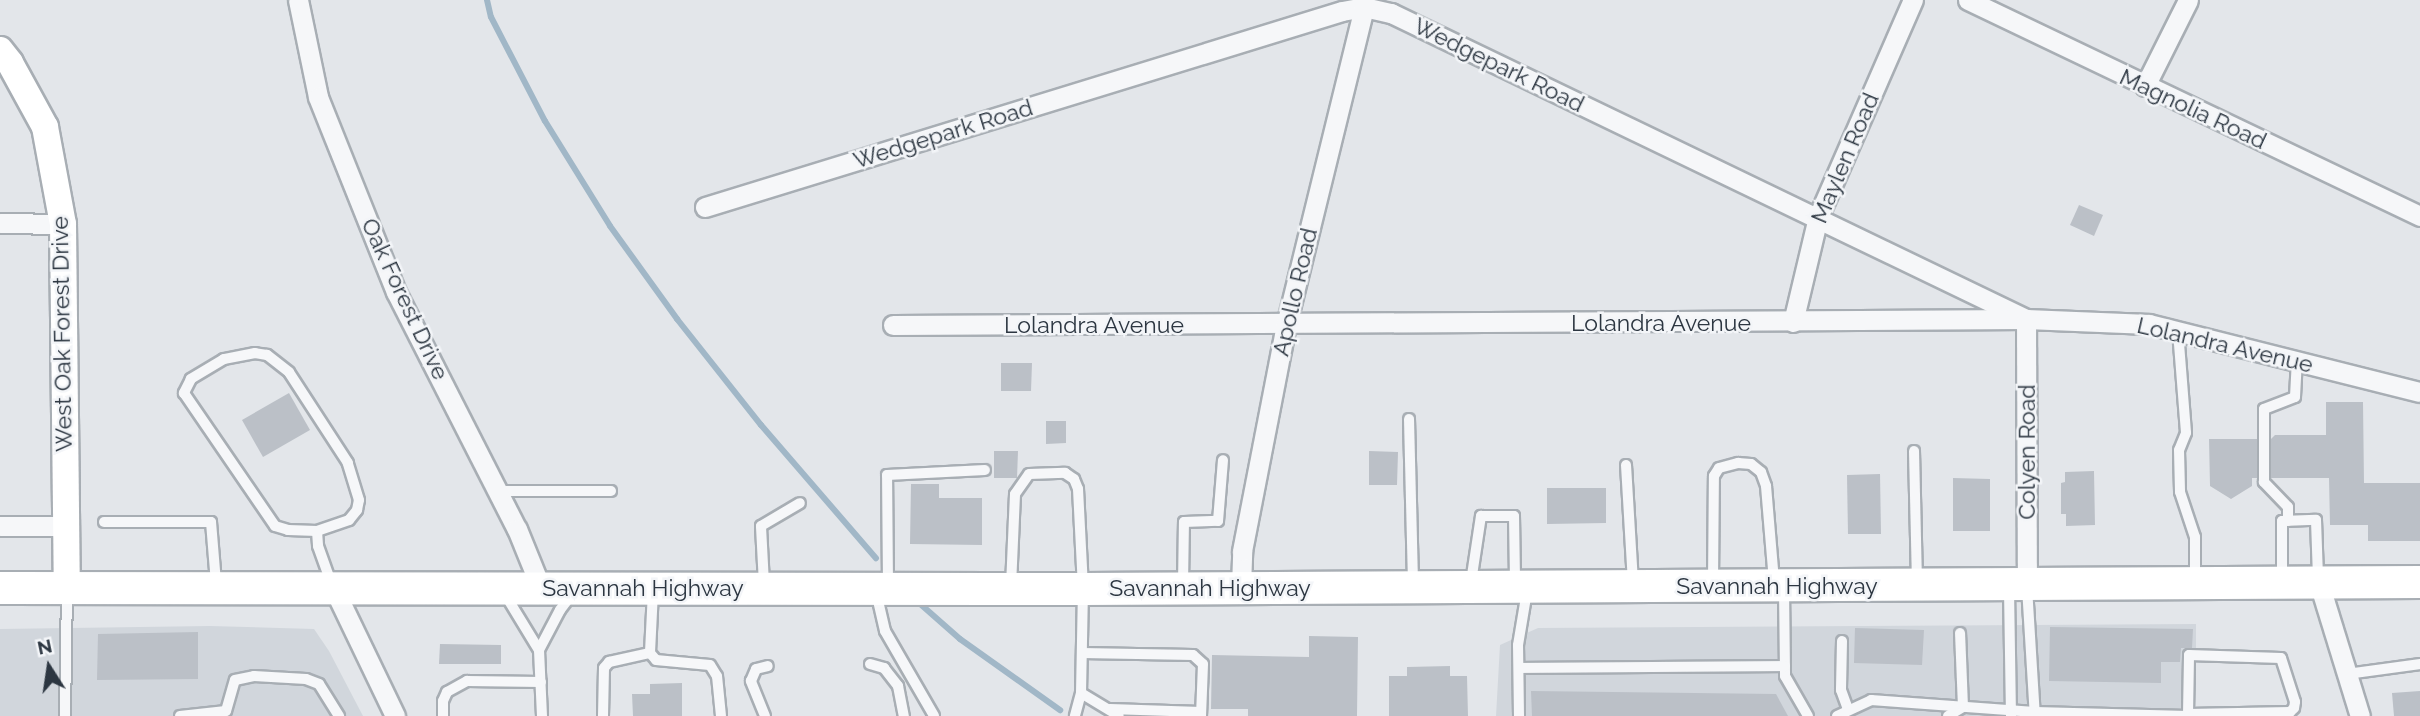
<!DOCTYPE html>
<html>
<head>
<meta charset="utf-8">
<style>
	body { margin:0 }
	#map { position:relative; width:2420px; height:716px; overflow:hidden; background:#e3e6ea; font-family:Raleway,sans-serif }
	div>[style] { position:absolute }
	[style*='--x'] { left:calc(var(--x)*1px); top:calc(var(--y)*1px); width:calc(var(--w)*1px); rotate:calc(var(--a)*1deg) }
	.built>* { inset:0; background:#d1d6dc }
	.stream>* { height:6px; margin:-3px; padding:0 3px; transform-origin:3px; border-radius:3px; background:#a1b7c7 }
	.building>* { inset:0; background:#bbc0c7 }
	.roads { filter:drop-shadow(2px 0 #a8aeb4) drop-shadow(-2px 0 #a8aeb4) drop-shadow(0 2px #a8aeb4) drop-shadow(0 -2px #a8aeb4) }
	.service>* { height:10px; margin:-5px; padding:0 5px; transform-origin:5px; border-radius:5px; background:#f6f7f9 }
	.minor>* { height:19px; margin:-9.5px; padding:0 9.5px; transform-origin:9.5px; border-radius:9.5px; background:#f6f7f9 }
	.secondary>* { height:26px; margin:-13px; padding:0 13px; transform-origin:13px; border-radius:13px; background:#fff }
	.trunk>* { height:32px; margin:-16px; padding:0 16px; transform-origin:16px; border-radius:16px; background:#fff }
	span { translate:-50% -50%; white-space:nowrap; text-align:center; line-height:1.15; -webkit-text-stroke:5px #f3f5f8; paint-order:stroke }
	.street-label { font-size:23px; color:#2c3641 }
	.north { position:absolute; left:14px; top:632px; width:70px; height:70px; -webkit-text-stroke:5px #f3f5f8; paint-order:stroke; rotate:348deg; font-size:19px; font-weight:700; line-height:28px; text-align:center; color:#2c3641 }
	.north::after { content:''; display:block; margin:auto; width:24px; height:32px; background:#2c3641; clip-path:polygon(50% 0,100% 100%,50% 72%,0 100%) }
</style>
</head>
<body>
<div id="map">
	<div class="built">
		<i style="clip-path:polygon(2196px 624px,2196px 652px,2185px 653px,2183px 716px,1496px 716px,1500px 645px,1538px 628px)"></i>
		<i style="clip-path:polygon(210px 626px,314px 629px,329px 651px,363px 716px,0 716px,0 629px)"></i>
	</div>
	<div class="stream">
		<i style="--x:487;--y:0;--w:17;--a:77"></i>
		<i style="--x:491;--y:17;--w:117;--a:62.6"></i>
		<i style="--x:545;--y:121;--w:123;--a:58.2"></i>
		<i style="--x:610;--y:226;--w:115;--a:54.2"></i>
		<i style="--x:677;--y:319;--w:135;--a:51.6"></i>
		<i style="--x:761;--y:425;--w:176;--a:49.2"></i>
		<i style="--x:918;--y:602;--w:56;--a:41.4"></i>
		<i style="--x:960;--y:639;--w:123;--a:35.4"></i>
	</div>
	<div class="building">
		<i style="clip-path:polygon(2079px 205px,2103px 215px,2094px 236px,2070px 225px)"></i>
		<i style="clip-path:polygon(1001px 363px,1032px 363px,1031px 391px,1001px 391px)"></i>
		<i style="clip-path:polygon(289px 393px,310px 430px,263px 457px,242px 420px)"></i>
		<i style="clip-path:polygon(2326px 402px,2363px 402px,2364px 483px,2420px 483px,2420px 541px,2368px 541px,2368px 525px,2330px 525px,2329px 478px,2271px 478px,2271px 439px,2275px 435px,2326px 435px)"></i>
		<i style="clip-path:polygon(1046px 421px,1066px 421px,1066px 443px,1046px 444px)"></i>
		<i style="clip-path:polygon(2209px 439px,2257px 439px,2257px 478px,2252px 478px,2252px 486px,2231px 499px,2210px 486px)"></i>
		<i style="clip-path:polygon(994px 451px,1018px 451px,1017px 478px,994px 478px)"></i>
		<i style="clip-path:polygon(1369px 451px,1398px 452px,1397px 485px,1369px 485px)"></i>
		<i style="clip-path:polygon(2094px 471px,2095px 525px,2066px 526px,2066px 514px,2061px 514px,2061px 483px,2065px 482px,2065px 472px)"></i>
		<i style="clip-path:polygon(1880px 474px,1881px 534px,1848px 534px,1847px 475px)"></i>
		<i style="clip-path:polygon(1953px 478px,1990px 479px,1990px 531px,1953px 531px)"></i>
		<i style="clip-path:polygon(911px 484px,939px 484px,939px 498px,982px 498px,982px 545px,910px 544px)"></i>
		<i style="clip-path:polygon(1547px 488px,1606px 488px,1606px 523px,1547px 524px)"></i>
		<i style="clip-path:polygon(2050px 627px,2193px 629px,2192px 648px,2181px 648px,2180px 662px,2161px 662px,2161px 683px,2049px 681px)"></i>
		<i style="clip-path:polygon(1855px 628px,1924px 630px,1922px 665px,1854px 663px)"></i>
		<i style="clip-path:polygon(198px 632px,198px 679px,97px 680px,98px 634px)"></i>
		<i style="clip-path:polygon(1309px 636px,1358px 637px,1357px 716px,1248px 716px,1248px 709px,1211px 709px,1212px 655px,1309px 657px)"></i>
		<i style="clip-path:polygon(440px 644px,501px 645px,501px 664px,439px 664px)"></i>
		<i style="clip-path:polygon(1450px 666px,1450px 676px,1467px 676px,1468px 716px,1389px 716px,1389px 676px,1407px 676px,1407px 667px)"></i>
		<i style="clip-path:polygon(682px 683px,682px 716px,633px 716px,632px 694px,650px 694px,650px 684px)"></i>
		<i style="clip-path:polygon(1531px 691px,1776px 694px,1788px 716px,1532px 716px)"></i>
		<i style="clip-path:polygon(2420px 691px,2420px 716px,2394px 716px,2392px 693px)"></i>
	</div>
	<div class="roads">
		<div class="service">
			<i style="--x:2178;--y:331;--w:102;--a:85.5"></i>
			<i style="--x:2186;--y:433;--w:18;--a:112"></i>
			<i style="--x:2179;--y:450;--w:42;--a:88.6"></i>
			<i style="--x:2180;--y:492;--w:47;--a:71.6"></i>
			<i style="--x:2195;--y:537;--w:41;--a:90"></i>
			<i style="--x:1409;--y:419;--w:164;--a:88.6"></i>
			<i style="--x:1914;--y:451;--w:130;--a:88.7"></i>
			<i style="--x:1626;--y:465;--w:117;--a:86.6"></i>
			<i style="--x:498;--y:491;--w:113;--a:0"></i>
			<i style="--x:2288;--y:521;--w:14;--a:-90"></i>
			<i style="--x:2288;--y:507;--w:35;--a:-134"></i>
			<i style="--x:2264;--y:482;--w:73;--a:-90"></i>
			<i style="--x:2264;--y:409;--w:33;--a:-21"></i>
			<i style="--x:2295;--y:397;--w:36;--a:-87"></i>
			<i style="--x:104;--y:522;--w:107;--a:0"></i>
			<i style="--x:211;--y:522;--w:61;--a:85.3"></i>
			<i style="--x:317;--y:531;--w:34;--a:-19"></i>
			<i style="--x:349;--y:520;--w:13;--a:-51"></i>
			<i style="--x:357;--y:510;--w:10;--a:-79"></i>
			<i style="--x:359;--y:500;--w:39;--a:-107"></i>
			<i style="--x:348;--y:463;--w:108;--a:-123"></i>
			<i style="--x:289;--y:372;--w:28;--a:-142"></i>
			<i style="--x:267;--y:355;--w:12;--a:-171"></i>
			<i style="--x:255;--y:353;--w:32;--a:169"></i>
			<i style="--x:224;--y:359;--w:39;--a:149"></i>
			<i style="--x:191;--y:379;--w:16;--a:117"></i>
			<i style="--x:184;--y:393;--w:161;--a:55.6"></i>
			<i style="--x:275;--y:526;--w:14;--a:17"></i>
			<i style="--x:288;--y:530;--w:29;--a:2"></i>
			<i style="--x:317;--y:531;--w:15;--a:86"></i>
			<i style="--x:318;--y:546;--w:41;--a:70.3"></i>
			<i style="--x:2282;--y:579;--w:58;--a:-90"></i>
			<i style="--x:2282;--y:521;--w:34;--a:-2"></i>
			<i style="--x:2316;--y:520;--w:58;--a:88"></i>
			<i style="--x:1471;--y:582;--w:67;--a:-81.4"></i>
			<i style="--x:1481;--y:516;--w:33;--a:0"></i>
			<i style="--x:1514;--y:516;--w:67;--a:89.1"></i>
			<i style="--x:1713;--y:582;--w:106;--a:-89.5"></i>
			<i style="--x:1714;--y:476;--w:9;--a:-58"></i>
			<i style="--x:1719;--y:468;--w:20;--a:-15"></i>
			<i style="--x:1738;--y:463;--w:13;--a:4"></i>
			<i style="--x:1751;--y:464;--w:13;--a:39"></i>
			<i style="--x:1761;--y:472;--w:15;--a:70"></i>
			<i style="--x:1766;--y:486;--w:96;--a:85.2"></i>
			<i style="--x:764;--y:584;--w:58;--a:-93"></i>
			<i style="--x:761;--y:526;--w:45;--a:-30.5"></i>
			<i style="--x:888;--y:584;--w:109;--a:-90.5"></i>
			<i style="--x:887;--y:475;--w:98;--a:-2.9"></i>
			<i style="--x:1183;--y:584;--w:62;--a:-89.1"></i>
			<i style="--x:1184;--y:522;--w:34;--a:-2"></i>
			<i style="--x:1218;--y:521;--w:61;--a:-85.3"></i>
			<i style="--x:1011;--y:586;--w:92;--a:-87.5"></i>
			<i style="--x:1015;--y:494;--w:24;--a:-55"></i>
			<i style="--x:1029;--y:474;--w:36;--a:-2"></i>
			<i style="--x:1065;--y:473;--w:11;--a:34"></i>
			<i style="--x:1074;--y:479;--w:11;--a:68"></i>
			<i style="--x:1078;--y:489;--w:100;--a:87.1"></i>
			<i style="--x:1083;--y:589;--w:104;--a:91.1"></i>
			<i style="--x:1081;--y:693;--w:24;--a:105"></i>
			<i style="--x:2027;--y:587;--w:129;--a:86.5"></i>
			<i style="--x:2009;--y:589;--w:127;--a:89.1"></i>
			<i style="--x:1784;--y:590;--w:86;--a:89.3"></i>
			<i style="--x:1785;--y:676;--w:46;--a:60.1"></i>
			<i style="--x:653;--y:591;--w:62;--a:92.8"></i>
			<i style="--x:650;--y:653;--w:9;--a:49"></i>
			<i style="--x:656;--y:660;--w:54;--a:5.3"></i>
			<i style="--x:710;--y:665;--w:13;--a:58"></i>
			<i style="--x:717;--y:676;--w:40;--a:84.3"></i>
			<i style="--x:876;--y:592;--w:40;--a:77"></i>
			<i style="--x:885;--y:631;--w:98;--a:60"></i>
			<i style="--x:506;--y:596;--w:63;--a:58.6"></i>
			<i style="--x:539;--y:650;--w:45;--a:-62.3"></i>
			<i style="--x:560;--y:610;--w:20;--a:-53"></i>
			<i style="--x:1842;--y:641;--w:49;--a:91.2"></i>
			<i style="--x:1841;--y:690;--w:20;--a:70"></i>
			<i style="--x:539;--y:650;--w:66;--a:87.4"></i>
			<i style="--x:1082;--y:653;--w:111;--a:1"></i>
			<i style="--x:1193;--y:655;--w:13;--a:42"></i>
			<i style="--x:1203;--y:664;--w:52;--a:92.2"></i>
			<i style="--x:2189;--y:655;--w:92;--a:1.9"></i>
			<i style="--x:2281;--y:658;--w:46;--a:72.3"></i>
			<i style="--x:2295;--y:702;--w:6;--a:99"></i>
			<i style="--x:2294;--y:708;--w:6;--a:135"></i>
			<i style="--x:2290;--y:712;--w:102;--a:178.9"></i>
			<i style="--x:2188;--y:714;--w:59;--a:-89"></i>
			<i style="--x:870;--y:664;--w:15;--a:16"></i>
			<i style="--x:884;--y:668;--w:23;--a:52"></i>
			<i style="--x:898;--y:686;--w:31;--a:79"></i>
			<i style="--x:1519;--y:668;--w:266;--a:-0.4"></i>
			<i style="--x:2347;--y:674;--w:74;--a:-7.8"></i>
			<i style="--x:1081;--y:693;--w:44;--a:31.2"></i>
			<i style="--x:1110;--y:709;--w:91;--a:1.9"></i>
			<i style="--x:65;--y:716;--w:123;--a:-89.1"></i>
			<i style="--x:180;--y:716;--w:46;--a:-6.2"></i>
			<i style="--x:226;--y:711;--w:32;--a:-74"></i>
			<i style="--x:235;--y:680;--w:19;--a:-12"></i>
			<i style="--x:254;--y:676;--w:52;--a:3.3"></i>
			<i style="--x:306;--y:679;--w:14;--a:21"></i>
			<i style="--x:319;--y:684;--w:38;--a:58"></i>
			<i style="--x:443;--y:716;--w:15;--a:-90"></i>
			<i style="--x:443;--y:701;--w:10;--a:-66"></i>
			<i style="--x:447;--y:692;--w:23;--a:-29"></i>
			<i style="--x:467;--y:681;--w:74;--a:0.8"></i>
			<i style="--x:603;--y:716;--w:48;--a:-88.8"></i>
			<i style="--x:604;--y:668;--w:8;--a:-50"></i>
			<i style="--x:609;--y:662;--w:42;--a:-12.4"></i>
			<i style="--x:765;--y:716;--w:38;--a:-112"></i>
			<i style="--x:751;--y:681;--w:13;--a:-67"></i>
			<i style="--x:756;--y:669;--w:12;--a:-14"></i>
			<i style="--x:1519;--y:716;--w:71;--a:-90.8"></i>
			<i style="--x:1518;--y:645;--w:55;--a:-80.5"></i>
			<i style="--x:1837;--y:716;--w:38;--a:-25"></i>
			<i style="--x:1871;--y:700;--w:164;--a:4.2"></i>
			<i style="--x:2035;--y:712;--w:153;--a:1.5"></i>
			<i style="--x:1948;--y:716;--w:17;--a:-31"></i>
			<i style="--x:1963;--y:707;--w:74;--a:-92.3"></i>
		</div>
		<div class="minor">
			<i style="--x:298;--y:0;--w:99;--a:78.3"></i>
			<i style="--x:318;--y:97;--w:210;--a:68.2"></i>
			<i style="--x:396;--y:292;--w:266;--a:63"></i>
			<i style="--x:517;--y:529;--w:64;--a:67.9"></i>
			<i style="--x:1968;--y:0;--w:501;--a:25.54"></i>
			<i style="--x:2145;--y:86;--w:96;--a:-63.4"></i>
			<i style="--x:705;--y:207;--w:666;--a:-17.1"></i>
			<i style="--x:1342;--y:11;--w:22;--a:-10"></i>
			<i style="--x:1364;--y:7;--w:28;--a:13"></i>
			<i style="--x:1391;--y:13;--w:705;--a:25.73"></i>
			<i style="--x:2026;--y:319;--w:265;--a:89.8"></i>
			<i style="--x:0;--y:223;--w:63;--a:0.9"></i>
			<i style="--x:1793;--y:322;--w:108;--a:-76.6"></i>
			<i style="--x:1818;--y:217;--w:237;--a:-66.4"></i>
			<i style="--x:893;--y:325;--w:1133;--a:-0.3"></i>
			<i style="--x:2026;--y:319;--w:123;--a:2.3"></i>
			<i style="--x:2149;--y:324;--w:279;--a:14.1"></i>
			<i style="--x:0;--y:526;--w:65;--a:0"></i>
			<i style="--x:2319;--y:583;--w:139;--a:72.9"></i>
			<i style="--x:1241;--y:587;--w:36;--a:-88"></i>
			<i style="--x:1242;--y:551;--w:230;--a:-79"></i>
			<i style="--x:1286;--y:325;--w:327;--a:-76.2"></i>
			<i style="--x:1364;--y:7;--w:7;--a:-106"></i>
			<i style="--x:334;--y:589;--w:141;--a:64.3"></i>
		</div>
		<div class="secondary">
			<i style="--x:0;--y:50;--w:16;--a:52"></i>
			<i style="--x:10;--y:63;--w:73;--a:61.3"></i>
			<i style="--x:45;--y:127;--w:99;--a:79.5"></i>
			<i style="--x:63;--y:224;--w:365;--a:89.4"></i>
		</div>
		<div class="trunk">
			<i style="--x:0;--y:588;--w:1083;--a:0.05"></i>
			<i style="--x:1083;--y:589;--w:1337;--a:-0.3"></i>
		</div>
	</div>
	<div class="street-label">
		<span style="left:1499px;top:65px;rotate:26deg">Wedgepark Road</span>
		<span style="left:2193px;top:109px;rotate:25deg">Magnolia Road</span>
		<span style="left:943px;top:134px;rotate:-17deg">Wedgepark Road</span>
		<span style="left:1845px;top:158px;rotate:-67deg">Maylen Road</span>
		<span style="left:1295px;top:292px;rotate:-77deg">Apollo Road</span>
		<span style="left:405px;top:299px;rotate:65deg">Oak Forest Drive</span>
		<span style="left:1661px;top:323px">Lolandra Avenue</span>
		<span style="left:1094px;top:325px">Lolandra Avenue</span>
		<span style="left:62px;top:334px;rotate:-91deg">West Oak Forest Drive</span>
		<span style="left:2225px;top:345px;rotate:13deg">Lolandra Avenue</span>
		<span style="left:2027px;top:452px;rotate:-90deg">Colyen Road</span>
		<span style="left:1777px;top:586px">Savannah Highway</span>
		<span style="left:643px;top:588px">Savannah Highway</span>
		<span style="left:1210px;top:588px">Savannah Highway</span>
	</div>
	<div class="north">N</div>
</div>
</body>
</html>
